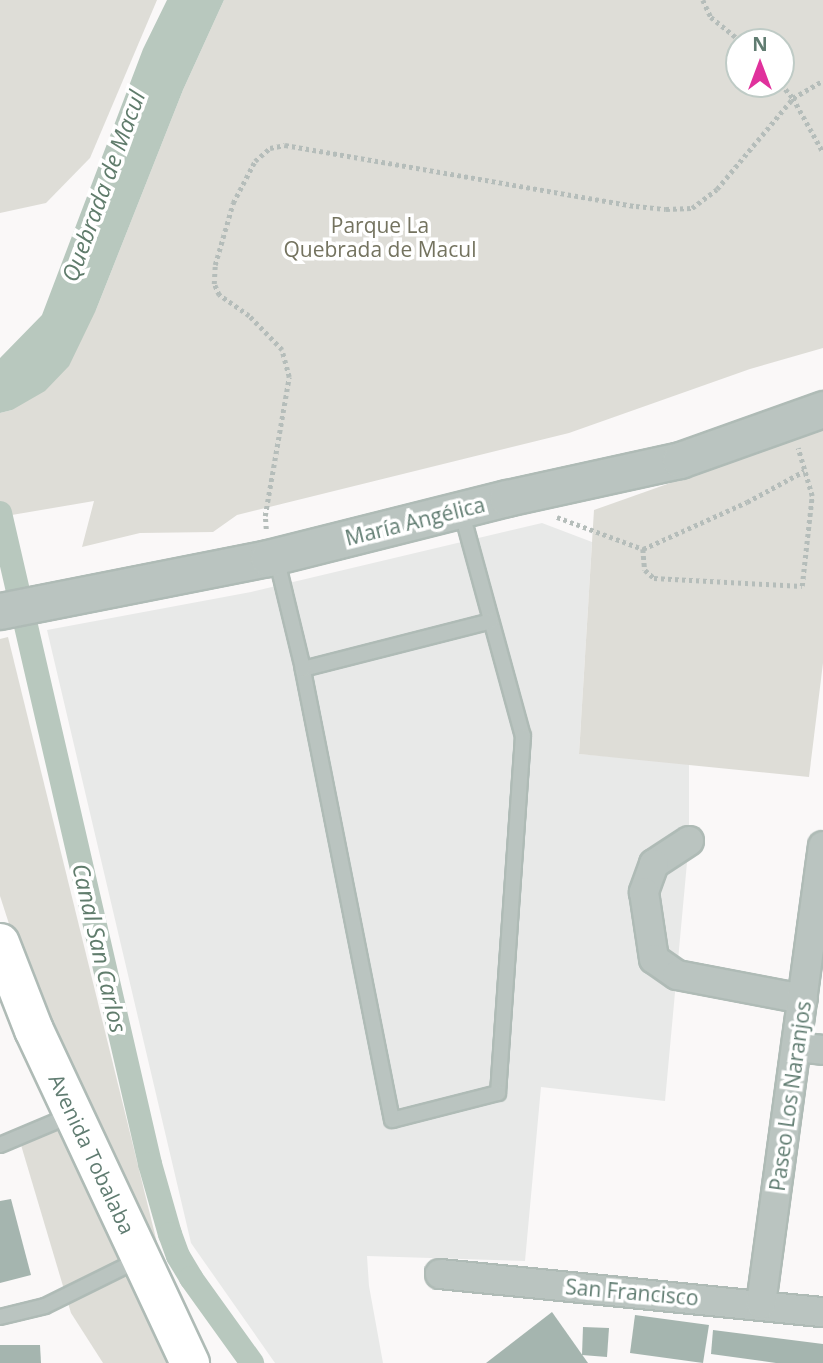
<!DOCTYPE html>
<html>
<head>
<meta charset="utf-8">
<style>
	body { margin:0 }
	#map { position:relative; width:823px; height:1363px; overflow:hidden; background:#faf8f8; font-family:"Open Sans",sans-serif }
	div>[style] { position:absolute }
	[style*='--x'] { left:calc(var(--x)*1px); top:calc(var(--y)*1px); width:calc(var(--w)*1px); rotate:calc(var(--a)*1deg) }
	.built>* { inset:0; background:#e8e9e8 }
	.green>* { inset:0; background:#deddd7 }
	.water>* { inset:0; background:#b8c8be }
	.canal>* { height:24px; margin:-12px; padding:0 12px; transform-origin:12px; border-radius:12px; background:#b8c8be }
	.building>* { inset:0; background:#a5b5af }
	.path>* { height:4.5px; margin-top:-2.25px; transform-origin:0; background:repeating-linear-gradient(90deg,#b5bdba 0 3.5px,transparent 0 7px) }
	.roads { filter:drop-shadow(2px 0 #afbbb6) drop-shadow(-2px 0 #afbbb6) drop-shadow(0 2px #afbbb6) drop-shadow(0 -2px #afbbb6) }
	.service>* { height:14px; margin:-7px; padding:0 7px; transform-origin:7px; border-radius:7px; background:#bac4c0 }
	.minor>* { height:28px; margin:-14px; padding:0 14px; transform-origin:14px; border-radius:14px; background:#bac4c0 }
	.tertiary>* { height:35px; margin:-17.5px; padding:0 17.5px; transform-origin:17.5px; border-radius:17.5px; background:#bac4c0 }
	.secondary>* { height:38px; margin:-19px; padding:0 19px; transform-origin:19px; border-radius:19px; background:#fff }
	span { translate:-50% -50%; white-space:nowrap; text-align:center; line-height:1.15; -webkit-text-stroke:7px #fff; paint-order:stroke }
	.park-label { font-size:21px; color:#74735f }
	.street-label { font-size:21px; color:#607c71 }
	.water-label { font-size:23px; color:#607c6c; font-style:italic }
	.north { position:absolute; left:725px; top:28px; width:70px; height:70px; box-sizing:border-box; background:#fff; border:2px solid #bfcbc6; border-radius:50%; rotate:0deg; font-size:19px; font-weight:700; line-height:28px; text-align:center; color:#607c71 }
	.north::after { content:''; display:block; margin:auto; width:24px; height:32px; background:#e0319c; clip-path:polygon(50% 0,100% 100%,50% 72%,0 100%) }
</style>
</head>
<body>
<div id="map">
	<div class="built">
		<i style="clip-path:polygon(542px 523px,592px 542px,579px 754px,689px 763px,689px 841px,665px 1101px,541px 1087px,525px 1261px,367px 1256px,369px 1286px,383px 1363px,275px 1363px,191px 1243px,47px 630px,251px 592px)"></i>
	</div>
	<div class="green">
		<i style="clip-path:polygon(0 0,157px 0,90px 158px,46px 203px,0 213px)"></i>
		<i style="clip-path:polygon(evenodd,224px 0,823px 0,823px 348px,750px 369px,569px 433px,237px 515px,213px 532px,140px 533px,82px 547px,94px 501px,0 517px,0 413px,12px 410px,96px 310px,183px 90px,224px 0,739px 42px,781px 42px,781px 84px,739px 84px,739px 42px)"></i>
		<i style="clip-path:polygon(823px 429px,823px 663px,809px 777px,579px 754px,594px 510px)"></i>
		<i style="clip-path:polygon(8px 637px,161px 1259px,43px 1029px,0 896px,0 639px)"></i>
		<i style="clip-path:polygon(65px 1125px,175px 1363px,103px 1363px,71px 1313px,21px 1145px)"></i>
	</div>
	<div class="water">
		<i style="clip-path:polygon(167px 0,224px 0,183px 90px,96px 310px,69px 366px,45px 391px,12px 410px,0 413px,0 358px,42px 315px,143px 49px)"></i>
	</div>
	<div class="canal">
		<i style="--x:0;--y:513;--w:668;--a:77.02"></i>
		<i style="--x:150;--y:1164;--w:73;--a:74.1"></i>
		<i style="--x:170;--y:1234;--w:23;--a:70"></i>
		<i style="--x:178;--y:1256;--w:26;--a:59"></i>
		<i style="--x:191;--y:1278;--w:105;--a:54.3"></i>
	</div>
	<div class="building">
		<i style="clip-path:polygon(11px 1199px,31px 1275px,0 1283px,0 1201px)"></i>
		<i style="clip-path:polygon(552px 1312px,588px 1363px,486px 1363px)"></i>
		<i style="clip-path:polygon(635px 1315px,709px 1325px,703px 1363px,630px 1353px)"></i>
		<i style="clip-path:polygon(583px 1327px,609px 1328px,607px 1357px,582px 1355px)"></i>
		<i style="clip-path:polygon(713px 1330px,823px 1344px,823px 1363px,776px 1363px,711px 1354px)"></i>
		<i style="clip-path:polygon(0 1345px,40px 1345px,41px 1363px,0 1363px)"></i>
	</div>
	<div class="path">
		<i style="--x:703;--y:0;--w:19;--a:65"></i>
		<i style="--x:711;--y:17;--w:40;--a:39"></i>
		<i style="--x:781;--y:84;--w:18;--a:49"></i>
		<i style="--x:793;--y:98;--w:62;--a:60.9"></i>
		<i style="--x:557;--y:517;--w:92;--a:20.4"></i>
		<i style="--x:643;--y:549;--w:114;--a:-24.3"></i>
		<i style="--x:747;--y:502;--w:65;--a:-28.5"></i>
		<i style="--x:266;--y:529;--w:13;--a:-94"></i>
		<i style="--x:265;--y:516;--w:141;--a:-80.2"></i>
		<i style="--x:289;--y:377;--w:28;--a:-105"></i>
		<i style="--x:282;--y:350;--w:47;--a:-134.1"></i>
		<i style="--x:249;--y:316;--w:37;--a:-145"></i>
		<i style="--x:219;--y:295;--w:12;--a:-114"></i>
		<i style="--x:214;--y:284;--w:19;--a:-87"></i>
		<i style="--x:215;--y:265;--w:65;--a:-73.8"></i>
		<i style="--x:233;--y:203;--w:47;--a:-62.4"></i>
		<i style="--x:255;--y:161;--w:20;--a:-41"></i>
		<i style="--x:270;--y:148;--w:15;--a:-11"></i>
		<i style="--x:285;--y:145;--w:356;--a:9.9"></i>
		<i style="--x:636;--y:206;--w:30;--a:6"></i>
		<i style="--x:666;--y:209;--w:26;--a:-2"></i>
		<i style="--x:692;--y:208;--w:31;--a:-37"></i>
		<i style="--x:717;--y:189;--w:119;--a:-50.1"></i>
		<i style="--x:793;--y:98;--w:34;--a:-30"></i>
		<i style="--x:643;--y:549;--w:21;--a:85"></i>
		<i style="--x:645;--y:570;--w:12;--a:42"></i>
		<i style="--x:654;--y:578;--w:148;--a:3.1"></i>
		<i style="--x:802;--y:586;--w:91;--a:-83.7"></i>
		<i style="--x:812;--y:496;--w:50;--a:-106.3"></i>
	</div>
	<div class="roads">
		<div class="service">
			<i style="--x:461;--y:510;--w:234;--a:74.7"></i>
			<i style="--x:523;--y:736;--w:358;--a:94"></i>
			<i style="--x:498;--y:1093;--w:109;--a:165.7"></i>
			<i style="--x:392;--y:1120;--w:460;--a:-101.2"></i>
			<i style="--x:303;--y:669;--w:194;--a:-14.3"></i>
			<i style="--x:276;--y:557;--w:115;--a:76.4"></i>
			<i style="--x:0;--y:1145;--w:67;--a:-22.8"></i>
			<i style="--x:0;--y:1317;--w:46;--a:-13.7"></i>
			<i style="--x:45;--y:1306;--w:106;--a:-26.3"></i>
		</div>
		<div class="minor">
			<i style="--x:689;--y:841;--w:42;--a:146.7"></i>
			<i style="--x:654;--y:864;--w:30;--a:110"></i>
			<i style="--x:644;--y:892;--w:68;--a:81.5"></i>
			<i style="--x:654;--y:959;--w:28;--a:35"></i>
			<i style="--x:677;--y:975;--w:128;--a:10.8"></i>
			<i style="--x:796;--y:1047;--w:27;--a:6"></i>
			<i style="--x:440;--y:1274;--w:385;--a:5.7"></i>
			<i style="--x:761;--y:1304;--w:462;--a:-82.3"></i>
		</div>
		<div class="tertiary">
			<i style="--x:0;--y:611;--w:273;--a:-11.2"></i>
			<i style="--x:268;--y:558;--w:246;--a:-14.1"></i>
			<i style="--x:507;--y:498;--w:177;--a:-12.4"></i>
			<i style="--x:680;--y:460;--w:152;--a:-19.6"></i>
		</div>
		<div class="secondary">
			<i style="--x:0;--y:943;--w:93;--a:68.7"></i>
			<i style="--x:34;--y:1030;--w:368;--a:64.9"></i>
		</div>
	</div>
	<div class="park-label">
		<span style="left:380px;top:237px">Parque La<br>Quebrada de Macul</span>
	</div>
	<div class="street-label">
		<span style="left:415px;top:521px;rotate:-14deg">María Angélica</span>
		<span style="left:790px;top:1096px;rotate:-82deg">Paseo Los Naranjos</span>
		<span style="left:92px;top:1154px;rotate:65deg">Avenida Tobalaba</span>
		<span style="left:632px;top:1292px;rotate:5deg">San Francisco</span>
	</div>
	<div class="water-label">
		<span style="left:103px;top:186px;rotate:-70deg">Quebrada de Macul</span>
		<span style="left:100px;top:948px;rotate:77deg">Canal San Carlos</span>
	</div>
	<div class="north">N</div>
</div>
</body>
</html>
